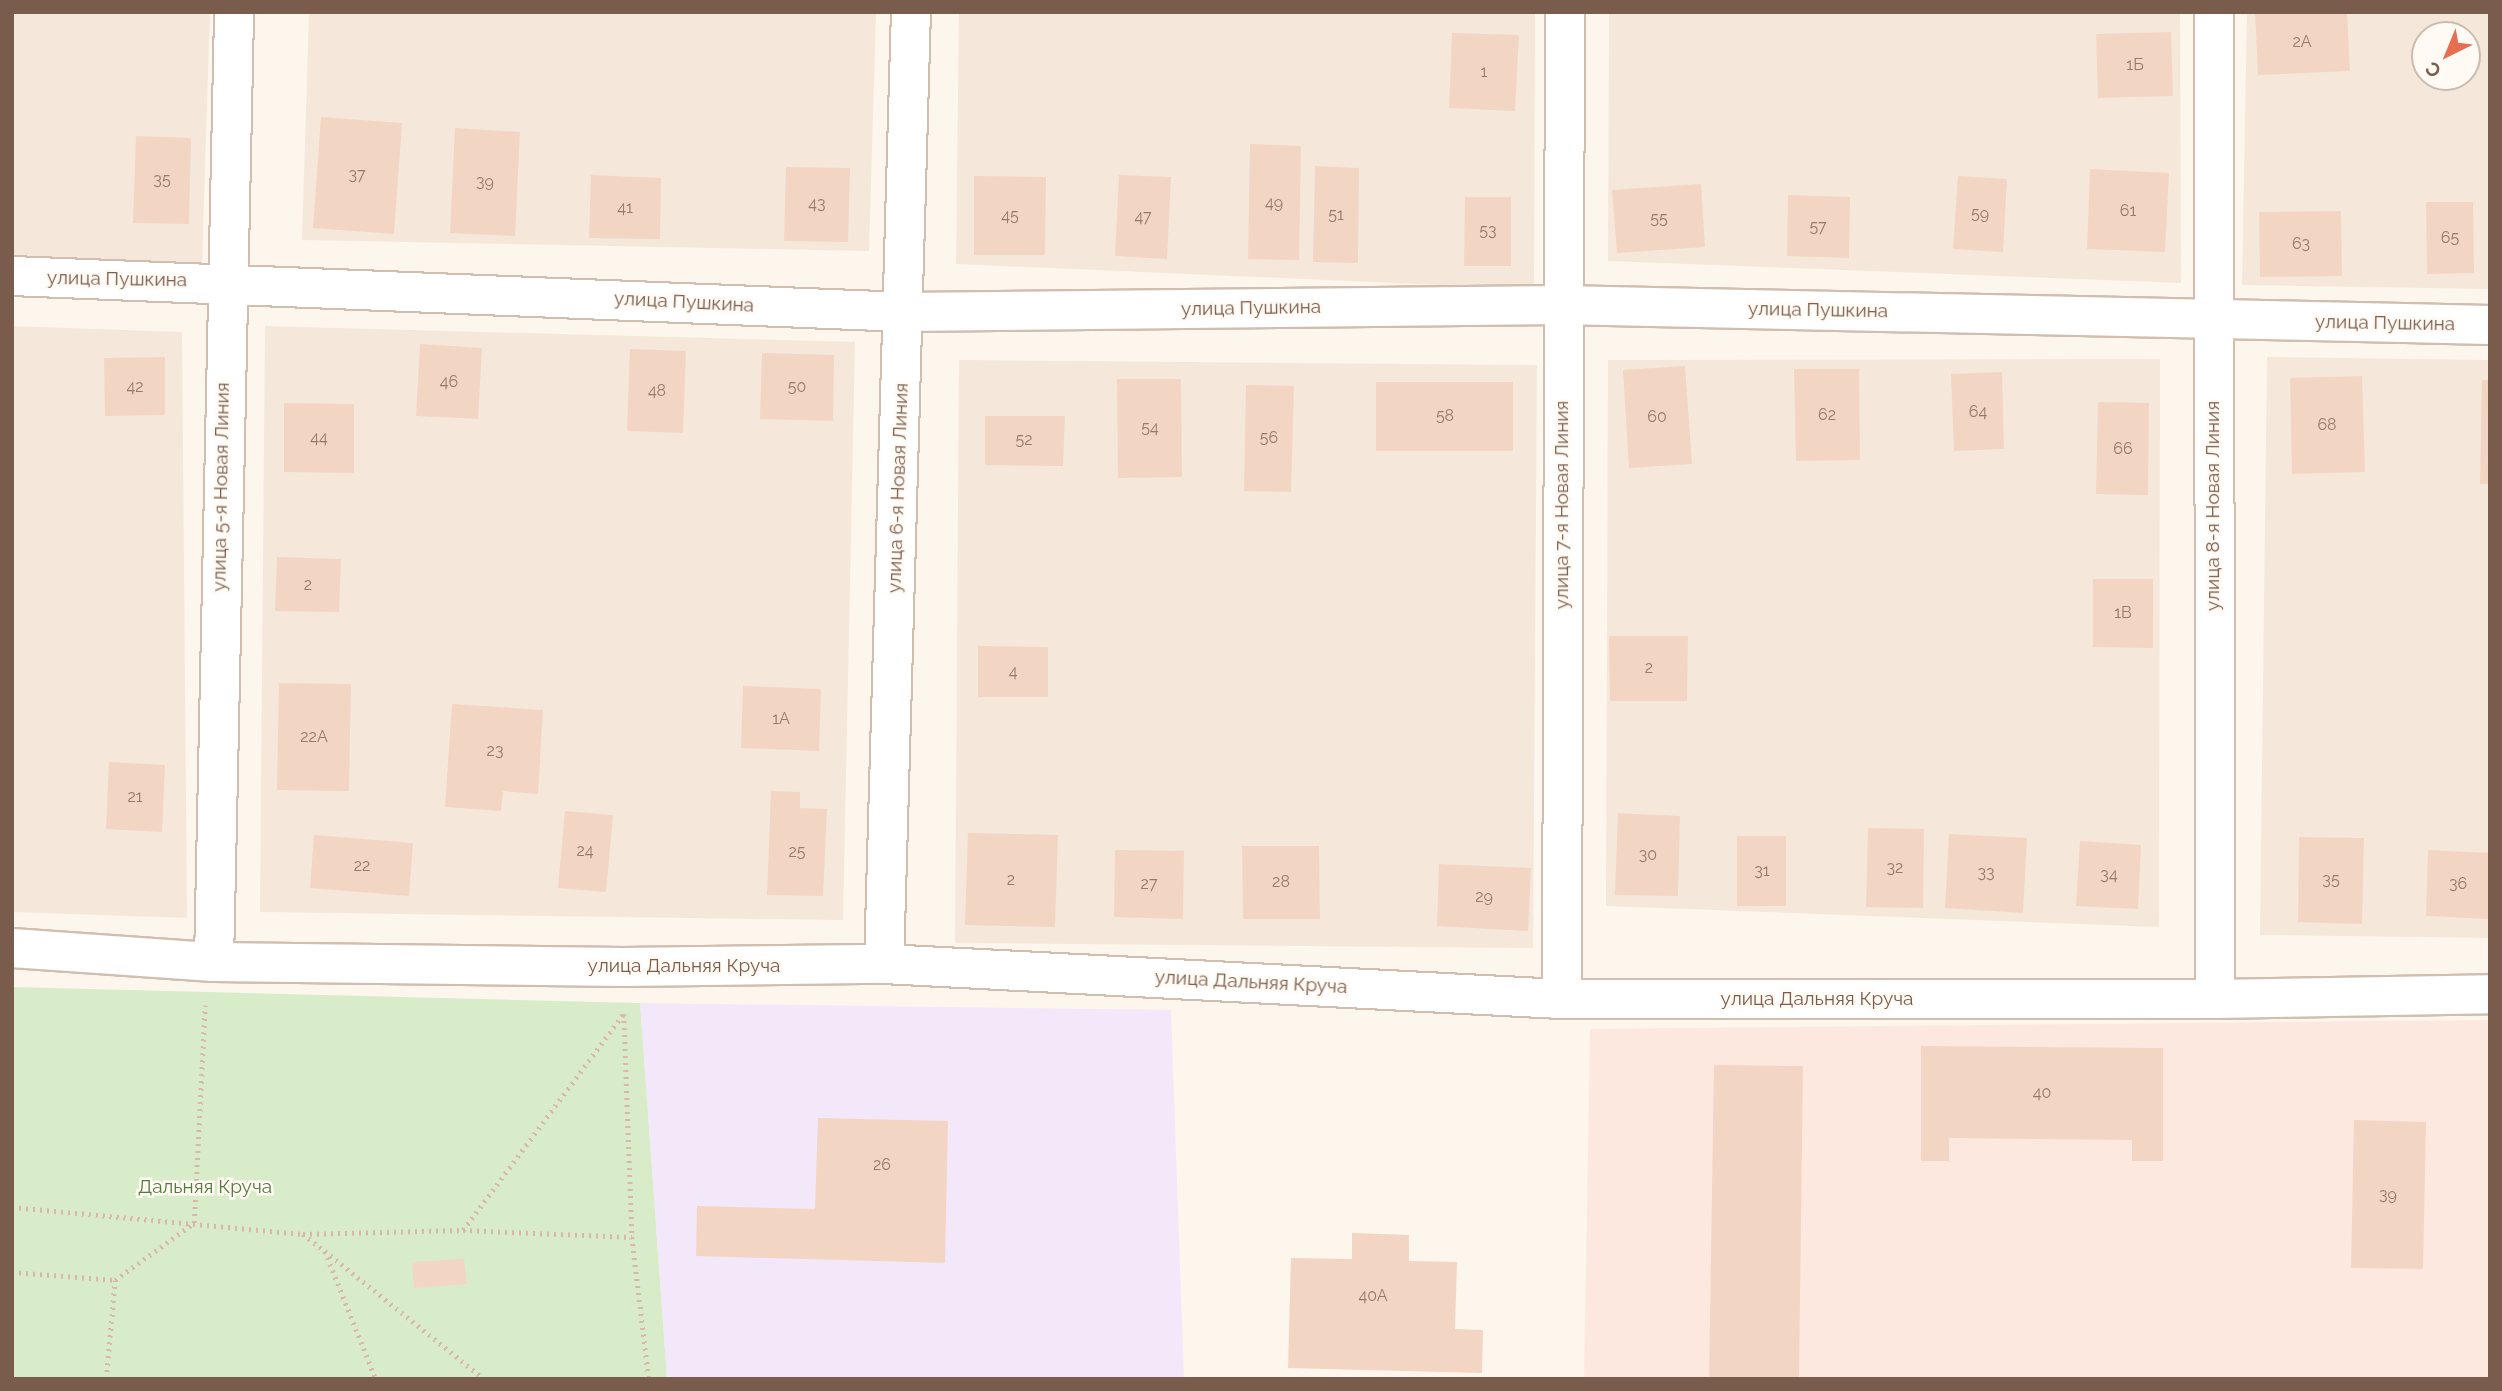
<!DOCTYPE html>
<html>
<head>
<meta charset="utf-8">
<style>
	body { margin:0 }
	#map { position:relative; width:2502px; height:1391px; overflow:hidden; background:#fdf6ec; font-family:Raleway,sans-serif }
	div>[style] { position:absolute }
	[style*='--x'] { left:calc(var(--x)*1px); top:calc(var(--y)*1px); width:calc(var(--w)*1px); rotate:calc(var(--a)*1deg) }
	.residential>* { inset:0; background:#f5e8da }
	.commercial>* { inset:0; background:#fde8e0 }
	.education>* { inset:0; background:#f3e8fa }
	.green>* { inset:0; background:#d8ecc9 }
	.building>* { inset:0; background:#f3d5c3 }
	.path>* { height:4.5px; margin-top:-2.25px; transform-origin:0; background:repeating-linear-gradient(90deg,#d9b8a5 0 2px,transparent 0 7px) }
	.roads { filter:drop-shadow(2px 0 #d1beb0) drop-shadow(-2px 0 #d1beb0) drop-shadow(0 2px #d1beb0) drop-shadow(0 -2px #d1beb0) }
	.minor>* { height:38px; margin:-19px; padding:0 19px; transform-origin:19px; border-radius:19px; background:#fff }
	span { translate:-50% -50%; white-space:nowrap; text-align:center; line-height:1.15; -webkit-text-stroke:5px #fffaf3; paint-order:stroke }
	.number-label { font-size:16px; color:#987a6a }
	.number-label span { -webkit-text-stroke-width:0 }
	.street-label { font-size:19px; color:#7a5c4d }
	.park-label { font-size:19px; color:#537a41 }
	.frame { position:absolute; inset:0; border:14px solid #7a5c4d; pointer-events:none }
	.north { position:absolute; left:2411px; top:21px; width:70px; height:70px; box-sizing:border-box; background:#fffaf3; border:2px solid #cabbb1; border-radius:50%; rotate:223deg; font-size:19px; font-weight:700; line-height:28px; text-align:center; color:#7a5c4d }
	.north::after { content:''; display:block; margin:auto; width:24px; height:32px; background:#e76f51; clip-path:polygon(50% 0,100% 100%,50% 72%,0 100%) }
</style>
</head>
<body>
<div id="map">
	<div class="residential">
		<i style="clip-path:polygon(12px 12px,210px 12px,202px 263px,12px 257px)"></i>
		<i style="clip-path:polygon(309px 12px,876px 12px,869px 251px,302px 240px)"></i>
		<i style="clip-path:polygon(959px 12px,1535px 12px,1534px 289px,956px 264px)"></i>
		<i style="clip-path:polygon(1609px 12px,2180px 12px,2181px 283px,1608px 261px)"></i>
		<i style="clip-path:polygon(evenodd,2247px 12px,2490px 12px,2490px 289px,2242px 285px,2247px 12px,2425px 35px,2467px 35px,2467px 77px,2425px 77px,2425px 35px)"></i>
		<i style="clip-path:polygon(12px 326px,182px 332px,187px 918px,12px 912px)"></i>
		<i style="clip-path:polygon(265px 326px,855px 342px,843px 920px,260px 912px)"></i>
		<i style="clip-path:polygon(2267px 357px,2490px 360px,2490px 938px,2260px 935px)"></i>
		<i style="clip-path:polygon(2160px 359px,2159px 927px,1606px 906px,1608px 360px)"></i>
		<i style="clip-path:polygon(959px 360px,1537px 365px,1533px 948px,955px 943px)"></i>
	</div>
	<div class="commercial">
		<i style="clip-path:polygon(2490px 1020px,2490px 1379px,1584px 1379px,1590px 1029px)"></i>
	</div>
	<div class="education">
		<i style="clip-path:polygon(640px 1003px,1171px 1010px,1184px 1379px,667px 1379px)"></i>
	</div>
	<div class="green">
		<i style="clip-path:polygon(12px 987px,640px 1003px,667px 1379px,12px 1379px)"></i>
	</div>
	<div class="building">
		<i style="clip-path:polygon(2255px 12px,2347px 12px,2350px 71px,2258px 75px)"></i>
		<i style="clip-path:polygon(2171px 32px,2173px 96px,2098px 98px,2096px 34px)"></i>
		<i style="clip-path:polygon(1452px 33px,1519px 35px,1515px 111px,1449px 108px)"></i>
		<i style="clip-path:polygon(321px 117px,402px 123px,394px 234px,313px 228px)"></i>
		<i style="clip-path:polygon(455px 128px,520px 132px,515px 236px,450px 233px)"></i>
		<i style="clip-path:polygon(136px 136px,191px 138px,189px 224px,133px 223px)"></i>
		<i style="clip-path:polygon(1250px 144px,1301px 146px,1299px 260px,1248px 259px)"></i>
		<i style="clip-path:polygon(1315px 166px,1359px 168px,1358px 263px,1313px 262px)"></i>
		<i style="clip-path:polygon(786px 167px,850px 168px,848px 242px,784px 241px)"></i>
		<i style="clip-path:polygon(2090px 169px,2169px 173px,2165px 252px,2087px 249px)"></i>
		<i style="clip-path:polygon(591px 175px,661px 178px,660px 239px,589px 238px)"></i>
		<i style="clip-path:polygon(1119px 175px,1171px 177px,1167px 259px,1115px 256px)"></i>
		<i style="clip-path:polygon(974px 176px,1046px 177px,1045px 255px,974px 255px)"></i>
		<i style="clip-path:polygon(1958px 176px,2007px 179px,2003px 252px,1953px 249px)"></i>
		<i style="clip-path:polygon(1701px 184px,1705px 247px,1617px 253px,1612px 190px)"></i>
		<i style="clip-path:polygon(1788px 195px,1850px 197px,1849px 258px,1787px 256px)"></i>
		<i style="clip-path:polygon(1465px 197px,1511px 197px,1511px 266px,1464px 266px)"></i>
		<i style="clip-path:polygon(2426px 202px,2473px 202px,2474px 273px,2427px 274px)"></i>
		<i style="clip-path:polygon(2341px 211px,2342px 276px,2260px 277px,2259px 212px)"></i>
		<i style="clip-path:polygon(420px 344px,482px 348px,478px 419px,416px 416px)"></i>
		<i style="clip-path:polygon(630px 349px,686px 351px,683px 433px,627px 431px)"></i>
		<i style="clip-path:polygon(762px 353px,834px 355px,833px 421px,760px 419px)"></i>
		<i style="clip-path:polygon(165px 357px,165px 415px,105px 416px,104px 358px)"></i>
		<i style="clip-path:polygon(1685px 366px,1692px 464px,1629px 468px,1623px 370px)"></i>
		<i style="clip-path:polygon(1794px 369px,1859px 369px,1860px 460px,1796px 461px)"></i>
		<i style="clip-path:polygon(2002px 372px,2004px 449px,1954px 451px,1951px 374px)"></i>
		<i style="clip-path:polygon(2362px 376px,2365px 472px,2292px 474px,2290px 378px)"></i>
		<i style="clip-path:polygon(1117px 379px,1181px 379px,1182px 477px,1118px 478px)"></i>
		<i style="clip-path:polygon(2482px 380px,2490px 380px,2490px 484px,2480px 484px)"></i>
		<i style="clip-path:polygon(1376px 382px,1513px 382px,1513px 451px,1376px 451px)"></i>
		<i style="clip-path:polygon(1246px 385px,1294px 386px,1291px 492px,1244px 491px)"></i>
		<i style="clip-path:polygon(2098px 402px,2149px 403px,2148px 495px,2096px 494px)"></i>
		<i style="clip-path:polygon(284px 403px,354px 404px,354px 473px,284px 472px)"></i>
		<i style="clip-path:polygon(985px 416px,1065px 416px,1063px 466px,985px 465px)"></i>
		<i style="clip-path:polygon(277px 557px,341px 559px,339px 612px,275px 611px)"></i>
		<i style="clip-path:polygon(2093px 579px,2153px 579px,2153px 648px,2093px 647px)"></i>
		<i style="clip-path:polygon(1609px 636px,1688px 636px,1687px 701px,1610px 701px)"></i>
		<i style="clip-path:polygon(978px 646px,1048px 647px,1048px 697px,978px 697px)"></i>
		<i style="clip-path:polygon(279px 683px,351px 684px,349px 791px,277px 790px)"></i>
		<i style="clip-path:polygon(743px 686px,821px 689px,819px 751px,741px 748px)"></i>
		<i style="clip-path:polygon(452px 704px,543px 710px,538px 794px,503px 791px,501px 811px,445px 807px)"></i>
		<i style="clip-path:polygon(109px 762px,165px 765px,162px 832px,106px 829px)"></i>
		<i style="clip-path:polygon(771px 791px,800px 792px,800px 808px,827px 809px,823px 896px,767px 895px)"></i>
		<i style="clip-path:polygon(565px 811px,613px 815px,606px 892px,558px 888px)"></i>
		<i style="clip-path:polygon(1618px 813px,1680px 816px,1678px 896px,1615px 895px)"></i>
		<i style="clip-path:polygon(1868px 828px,1924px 829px,1923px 908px,1866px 907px)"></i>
		<i style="clip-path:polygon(968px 833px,1058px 835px,1055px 927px,965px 925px)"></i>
		<i style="clip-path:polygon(1949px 834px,2027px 838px,2023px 913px,1945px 908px)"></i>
		<i style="clip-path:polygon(314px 835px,413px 843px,409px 896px,310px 888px)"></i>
		<i style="clip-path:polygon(1737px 836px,1786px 836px,1786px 906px,1737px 906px)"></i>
		<i style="clip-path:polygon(2299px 837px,2364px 838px,2362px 924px,2298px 922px)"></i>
		<i style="clip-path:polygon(2080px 841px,2141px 845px,2138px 909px,2076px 906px)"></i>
		<i style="clip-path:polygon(1242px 846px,1319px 846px,1320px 919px,1243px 919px)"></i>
		<i style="clip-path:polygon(1115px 850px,1184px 851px,1183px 919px,1114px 917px)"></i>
		<i style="clip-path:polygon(2428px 850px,2490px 853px,2490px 919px,2426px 916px)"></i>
		<i style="clip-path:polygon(1439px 864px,1531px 868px,1528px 931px,1437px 926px)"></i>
		<i style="clip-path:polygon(1921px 1046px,2163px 1048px,2163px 1161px,2132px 1161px,2132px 1140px,1949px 1138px,1949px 1161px,1921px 1161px)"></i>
		<i style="clip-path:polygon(1714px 1065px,1803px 1066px,1799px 1379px,1709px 1379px)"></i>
		<i style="clip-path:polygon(818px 1118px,948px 1121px,945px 1263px,696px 1256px,697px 1206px,815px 1209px)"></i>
		<i style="clip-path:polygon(2354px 1120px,2426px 1122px,2423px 1269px,2351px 1268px)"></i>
		<i style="clip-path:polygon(1352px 1233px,1409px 1235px,1409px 1261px,1457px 1262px,1455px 1329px,1483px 1330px,1482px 1373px,1288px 1368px,1291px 1258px,1352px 1259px)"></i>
		<i style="clip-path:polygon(464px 1259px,467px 1284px,414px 1288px,412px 1262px)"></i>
	</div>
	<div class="path">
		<i style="--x:624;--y:1014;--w:223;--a:87.9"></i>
		<i style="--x:632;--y:1237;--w:143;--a:83.2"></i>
		<i style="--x:12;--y:1207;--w:292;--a:5.3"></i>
		<i style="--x:303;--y:1234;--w:160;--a:-1.4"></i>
		<i style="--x:463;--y:1230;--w:169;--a:2.4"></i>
		<i style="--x:463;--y:1230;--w:270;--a:-53.4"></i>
		<i style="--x:303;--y:1234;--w:28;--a:38"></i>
		<i style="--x:325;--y:1251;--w:138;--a:68.3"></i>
		<i style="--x:325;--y:1251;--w:204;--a:38.8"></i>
		<i style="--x:12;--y:1272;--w:103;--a:4.4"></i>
		<i style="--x:115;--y:1280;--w:97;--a:-35.8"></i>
		<i style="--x:194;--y:1223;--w:218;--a:-87.1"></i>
		<i style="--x:106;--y:1379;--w:99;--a:-84.8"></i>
	</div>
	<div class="roads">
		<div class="minor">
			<i style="--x:2214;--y:12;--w:987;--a:89.94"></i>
			<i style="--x:12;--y:276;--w:893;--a:2.31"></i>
			<i style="--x:904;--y:312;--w:657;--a:-0.61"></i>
			<i style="--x:1561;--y:305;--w:929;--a:1.23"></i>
			<i style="--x:12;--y:948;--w:202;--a:4"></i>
			<i style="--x:214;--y:962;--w:409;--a:0.7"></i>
			<i style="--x:623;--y:967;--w:261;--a:-0.7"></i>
			<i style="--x:884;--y:964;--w:679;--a:2.96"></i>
			<i style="--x:1562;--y:999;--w:653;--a:0"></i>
			<i style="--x:2215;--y:999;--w:275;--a:-1"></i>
			<i style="--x:214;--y:962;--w:950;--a:-88.79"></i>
			<i style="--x:884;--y:964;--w:952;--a:-88.38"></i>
			<i style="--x:1562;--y:999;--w:987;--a:-89.83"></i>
		</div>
	</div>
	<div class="number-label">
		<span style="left:2302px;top:42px">2А</span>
		<span style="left:2135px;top:65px">1Б</span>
		<span style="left:1484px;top:72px">1</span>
		<span style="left:357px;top:175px">37</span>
		<span style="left:162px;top:180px">35</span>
		<span style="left:485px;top:182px">39</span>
		<span style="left:1274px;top:203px">49</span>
		<span style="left:817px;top:204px">43</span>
		<span style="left:625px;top:208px">41</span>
		<span style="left:2128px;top:211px">61</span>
		<span style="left:1980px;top:214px">59</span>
		<span style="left:1336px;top:215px">51</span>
		<span style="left:1010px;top:216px">45</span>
		<span style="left:1143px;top:217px">47</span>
		<span style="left:1659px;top:219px">55</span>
		<span style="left:1818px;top:227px">57</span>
		<span style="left:1488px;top:231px">53</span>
		<span style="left:2450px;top:238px">65</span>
		<span style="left:2301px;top:244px">63</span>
		<span style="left:449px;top:382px">46</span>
		<span style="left:135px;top:387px">42</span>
		<span style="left:797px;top:387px">50</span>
		<span style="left:657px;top:391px">48</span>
		<span style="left:1978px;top:412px">64</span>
		<span style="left:1827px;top:415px">62</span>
		<span style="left:1445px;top:416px">58</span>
		<span style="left:1657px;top:417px">60</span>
		<span style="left:2327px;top:425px">68</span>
		<span style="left:1150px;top:428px">54</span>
		<span style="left:319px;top:438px">44</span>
		<span style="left:1269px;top:438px">56</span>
		<span style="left:1024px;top:440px">52</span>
		<span style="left:2123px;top:449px">66</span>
		<span style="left:308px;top:585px">2</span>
		<span style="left:2123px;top:613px">1В</span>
		<span style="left:1649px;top:668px">2</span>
		<span style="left:1013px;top:672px">4</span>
		<span style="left:781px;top:719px">1А</span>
		<span style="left:314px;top:737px">22А</span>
		<span style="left:495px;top:751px">23</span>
		<span style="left:135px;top:797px">21</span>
		<span style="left:585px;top:851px">24</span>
		<span style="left:797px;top:852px">25</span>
		<span style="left:1648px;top:855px">30</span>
		<span style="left:362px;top:866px">22</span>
		<span style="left:1895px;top:868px">32</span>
		<span style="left:1762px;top:871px">31</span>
		<span style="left:1986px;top:873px">33</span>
		<span style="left:2109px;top:875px">34</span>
		<span style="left:1011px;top:880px">2</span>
		<span style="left:2331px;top:880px">35</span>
		<span style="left:1281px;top:882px">28</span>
		<span style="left:1149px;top:884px">27</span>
		<span style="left:2458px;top:884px">36</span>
		<span style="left:1484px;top:897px">29</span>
		<span style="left:2042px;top:1093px">40</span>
		<span style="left:882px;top:1165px">26</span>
		<span style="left:2388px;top:1195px">39</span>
		<span style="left:1373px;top:1296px">40А</span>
	</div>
	<div class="street-label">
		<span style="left:117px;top:279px;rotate:1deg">улица Пушкина</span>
		<span style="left:684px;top:302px;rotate:3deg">улица Пушкина</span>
		<span style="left:1251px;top:308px;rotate:-1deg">улица Пушкина</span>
		<span style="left:1818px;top:310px;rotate:1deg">улица Пушкина</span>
		<span style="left:2385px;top:323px;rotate:1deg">улица Пушкина</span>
		<span style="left:221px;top:487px;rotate:-89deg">улица 5-я Новая Линия</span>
		<span style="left:898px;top:488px;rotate:-88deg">улица 6-я Новая Линия</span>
		<span style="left:1562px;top:505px;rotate:-90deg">улица 7-я Новая Линия</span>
		<span style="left:2213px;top:506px;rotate:-90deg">улица 8-я Новая Линия</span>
		<span style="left:684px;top:966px">улица Дальняя Круча</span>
		<span style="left:1251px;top:982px;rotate:3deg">улица Дальняя Круча</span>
		<span style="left:1817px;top:999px">улица Дальняя Круча</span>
	</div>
	<div class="park-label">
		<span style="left:205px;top:1187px">Дальняя Круча</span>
	</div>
	<div class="frame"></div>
	<div class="north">С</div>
</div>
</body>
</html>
